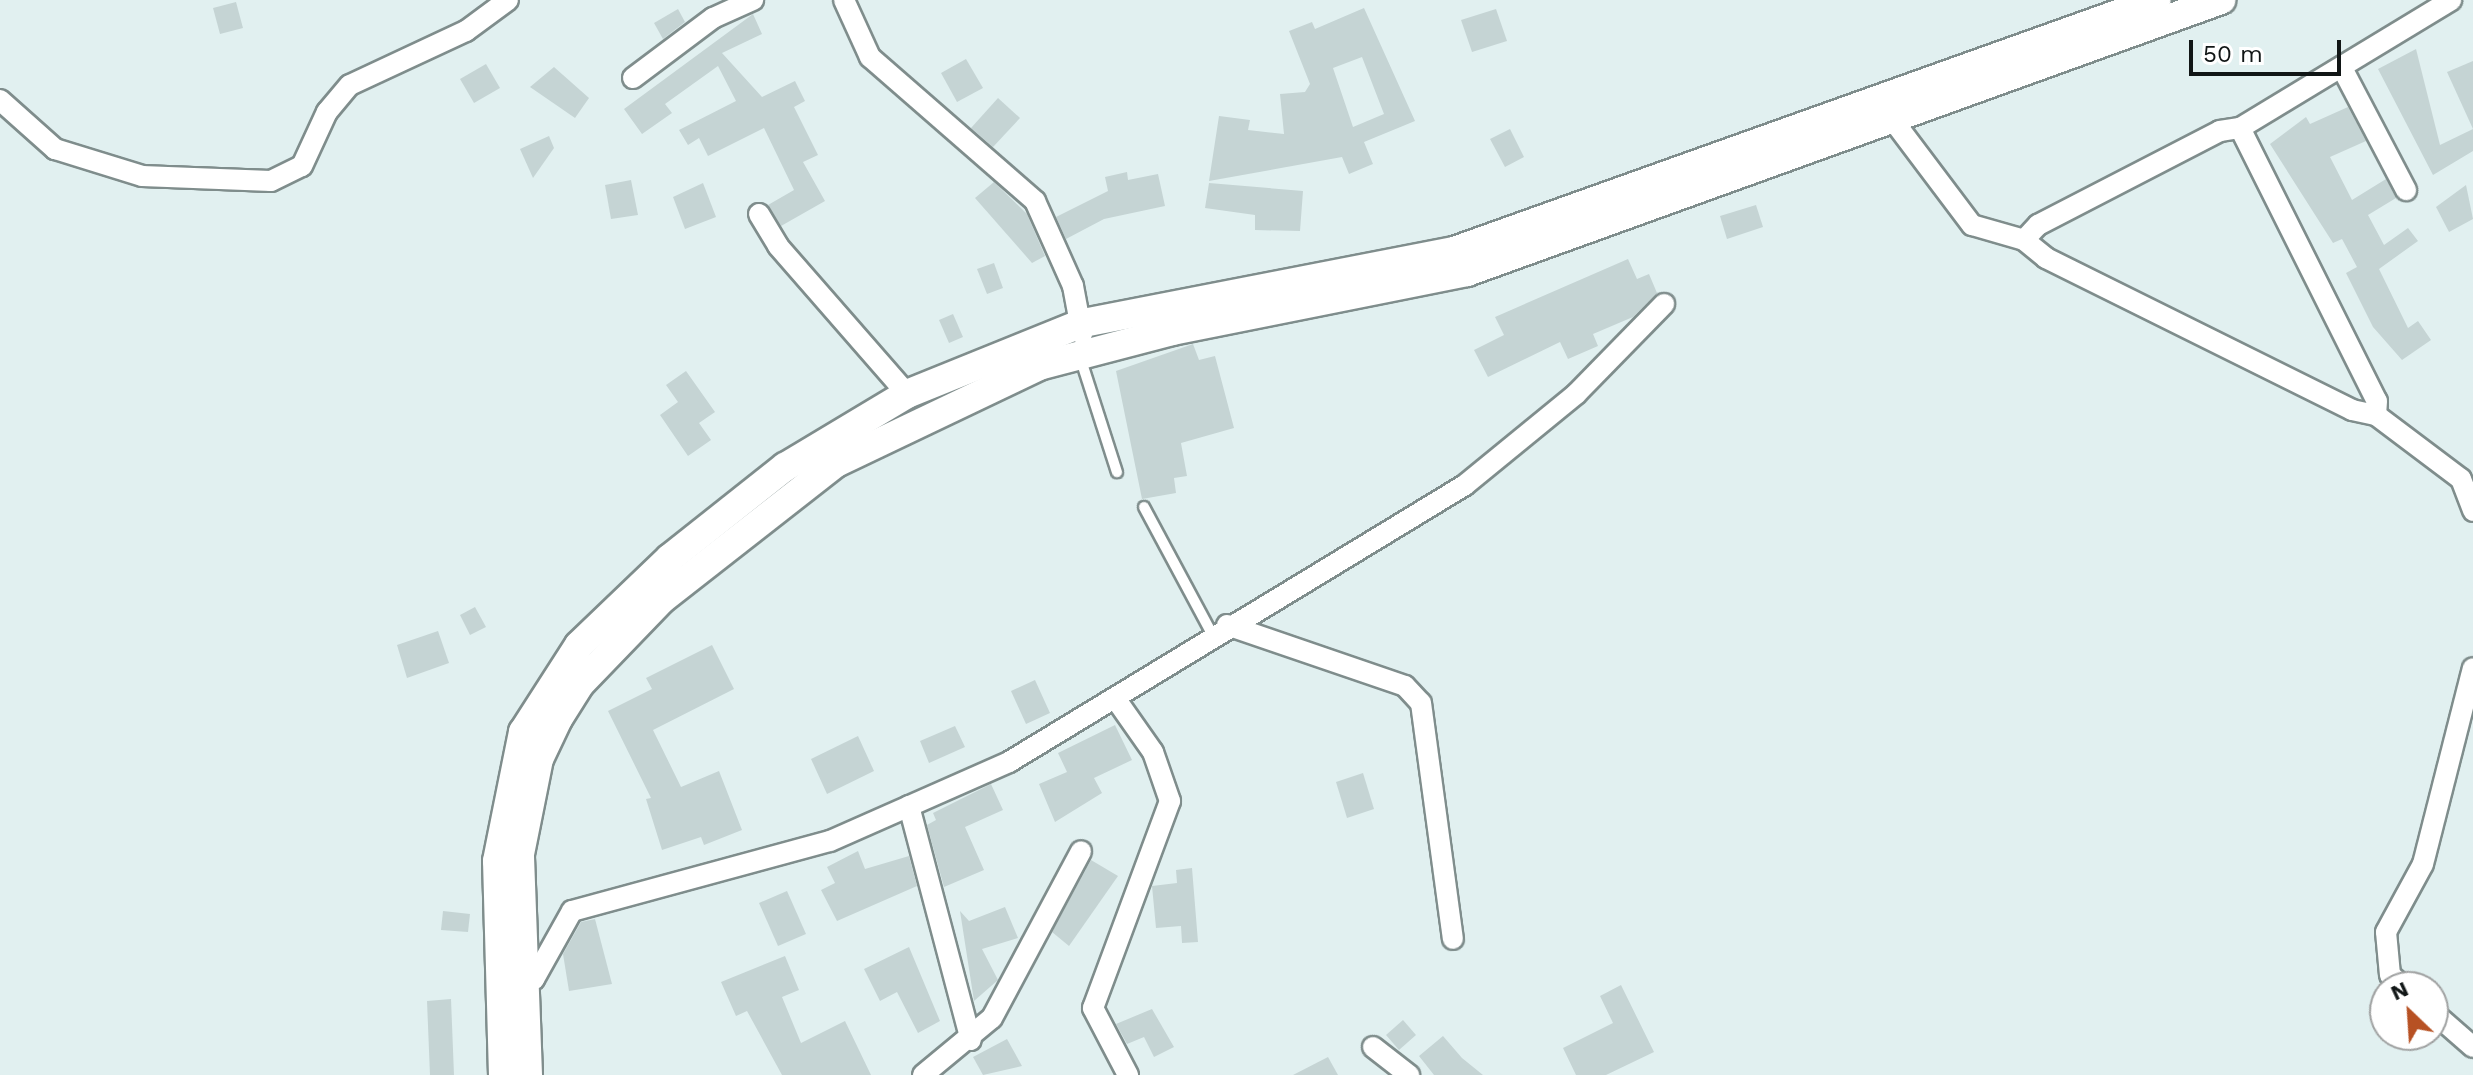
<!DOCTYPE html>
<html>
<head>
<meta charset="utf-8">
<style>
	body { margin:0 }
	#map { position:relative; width:2473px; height:1075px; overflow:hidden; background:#e1f0f0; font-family:"Work Sans",sans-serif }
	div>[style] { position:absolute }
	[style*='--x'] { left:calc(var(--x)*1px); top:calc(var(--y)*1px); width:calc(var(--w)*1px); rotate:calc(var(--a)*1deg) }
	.building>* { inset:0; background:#c5d4d4 }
	.roads { filter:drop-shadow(2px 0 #7f8d8c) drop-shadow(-2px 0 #7f8d8c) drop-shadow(0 2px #7f8d8c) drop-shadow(0 -2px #7f8d8c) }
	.lane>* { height:10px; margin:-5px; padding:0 5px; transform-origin:5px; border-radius:5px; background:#fff }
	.street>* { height:20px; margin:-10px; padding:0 10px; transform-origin:10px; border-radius:10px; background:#fff }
	.secondary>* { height:28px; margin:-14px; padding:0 14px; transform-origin:14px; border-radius:14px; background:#fff }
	span { translate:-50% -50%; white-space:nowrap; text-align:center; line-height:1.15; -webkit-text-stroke:6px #fff; paint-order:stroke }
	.north { position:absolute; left:2369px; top:971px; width:80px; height:80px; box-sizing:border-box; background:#fff; border:2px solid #a0a2a2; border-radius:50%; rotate:335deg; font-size:22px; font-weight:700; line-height:32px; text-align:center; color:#111616 }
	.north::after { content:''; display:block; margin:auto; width:28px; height:36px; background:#b75123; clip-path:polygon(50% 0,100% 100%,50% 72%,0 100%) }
	.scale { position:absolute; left:2189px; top:40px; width:152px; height:36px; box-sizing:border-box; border:4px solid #111616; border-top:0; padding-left:10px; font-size:24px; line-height:28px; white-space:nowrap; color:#111616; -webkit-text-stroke:6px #fff; paint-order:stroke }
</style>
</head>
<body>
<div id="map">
	<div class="building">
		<i style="clip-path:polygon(236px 2px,243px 28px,220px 34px,213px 8px)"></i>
		<i style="clip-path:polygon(evenodd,1364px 8px,1415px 121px,1364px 142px,1373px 164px,1349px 174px,1342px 157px,1209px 181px,1219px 116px,1250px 120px,1248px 130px,1284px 134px,1280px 94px,1305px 92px,1310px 84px,1289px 31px,1312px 22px,1315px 29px,1364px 8px,1362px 57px,1384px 114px,1353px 127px,1333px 68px,1362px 57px)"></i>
		<i style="clip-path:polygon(678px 9px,685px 22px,663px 39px,654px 23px)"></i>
		<i style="clip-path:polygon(1496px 9px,1507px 41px,1472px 52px,1461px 20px)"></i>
		<i style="clip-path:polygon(753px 14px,762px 34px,722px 53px,762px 97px,795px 81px,805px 101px,794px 107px,818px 155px,803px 162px,825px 201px,781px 226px,768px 205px,794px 190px,764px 128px,708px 156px,699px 138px,688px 145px,679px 130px,736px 101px,718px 66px,665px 104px,672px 113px,642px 134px,624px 109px)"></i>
		<i style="clip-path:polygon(2416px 49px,2440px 145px,2473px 129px,2473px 151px,2433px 175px,2378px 69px)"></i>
		<i style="clip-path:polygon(966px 59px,983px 88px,957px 102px,941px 73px)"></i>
		<i style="clip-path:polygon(2473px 61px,2473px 129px,2447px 72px)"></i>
		<i style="clip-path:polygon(486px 64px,500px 88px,474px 103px,460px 79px)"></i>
		<i style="clip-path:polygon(554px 67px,589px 98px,575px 118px,530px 87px)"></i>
		<i style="clip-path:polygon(998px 98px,1020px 118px,993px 147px,971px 128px)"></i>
		<i style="clip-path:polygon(2348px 107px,2366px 141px,2330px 157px,2352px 200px,2386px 179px,2396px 198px,2368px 215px,2384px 245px,2408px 228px,2418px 241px,2379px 269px,2408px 328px,2418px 321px,2431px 340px,2402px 360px,2373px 327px,2346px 273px,2357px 267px,2342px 239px,2333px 243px,2270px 144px,2306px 117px,2310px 124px)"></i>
		<i style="clip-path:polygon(1510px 129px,1524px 157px,1505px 167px,1490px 139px)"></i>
		<i style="clip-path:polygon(549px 136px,554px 148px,533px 178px,520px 149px)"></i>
		<i style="clip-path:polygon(1127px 172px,1128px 180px,1158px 174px,1165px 206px,1104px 219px,1066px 239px,1056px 217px,1108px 191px,1105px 177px)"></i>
		<i style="clip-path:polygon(631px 180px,638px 215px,611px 219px,605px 185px)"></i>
		<i style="clip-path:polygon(994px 182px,1027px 214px,1045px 256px,1032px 263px,975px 198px)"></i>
		<i style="clip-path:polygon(703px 183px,716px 217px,685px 229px,673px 197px)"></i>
		<i style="clip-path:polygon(1209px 183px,1303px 191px,1300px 231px,1255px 230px,1255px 215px,1205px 208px)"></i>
		<i style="clip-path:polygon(2466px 185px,2473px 219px,2449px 232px,2436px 207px)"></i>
		<i style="clip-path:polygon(1756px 205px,1763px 227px,1727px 239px,1720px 216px)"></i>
		<i style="clip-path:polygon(1628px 259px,1637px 279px,1649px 274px,1657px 293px,1633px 317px,1593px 334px,1598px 346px,1568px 359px,1560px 342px,1488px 377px,1474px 350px,1504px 335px,1495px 317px)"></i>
		<i style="clip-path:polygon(994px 263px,1003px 288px,987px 294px,977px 269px)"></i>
		<i style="clip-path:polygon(953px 314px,963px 337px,949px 343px,939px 320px)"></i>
		<i style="clip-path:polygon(1193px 344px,1199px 360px,1215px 356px,1234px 428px,1181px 443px,1187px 476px,1174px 478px,1176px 493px,1142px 499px,1116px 371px)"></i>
		<i style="clip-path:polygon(686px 371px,715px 412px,699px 423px,711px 440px,688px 456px,660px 415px,678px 402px,666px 385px)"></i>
		<i style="clip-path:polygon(475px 607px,486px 627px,470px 635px,460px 615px)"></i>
		<i style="clip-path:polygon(438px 631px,449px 663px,407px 678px,397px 645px)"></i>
		<i style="clip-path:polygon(712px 645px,734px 689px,653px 730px,681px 787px,719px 771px,742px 830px,704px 845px,701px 837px,662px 850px,646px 799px,651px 798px,608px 711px,652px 689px,646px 678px)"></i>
		<i style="clip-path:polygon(1035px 680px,1050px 713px,1026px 724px,1011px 691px)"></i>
		<i style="clip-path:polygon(1115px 725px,1132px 760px,1094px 778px,1102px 793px,1055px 822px,1039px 784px,1067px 772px,1058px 753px)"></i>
		<i style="clip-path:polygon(955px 726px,965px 747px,929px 763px,920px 741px)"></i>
		<i style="clip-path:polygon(858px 736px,874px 771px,827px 794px,811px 759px)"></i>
		<i style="clip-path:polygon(1363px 773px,1374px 809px,1347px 818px,1336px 782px)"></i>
		<i style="clip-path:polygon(991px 784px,1003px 810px,965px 827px,984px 870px,944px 887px,927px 825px,936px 820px,933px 813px)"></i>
		<i style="clip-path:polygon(858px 851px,865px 869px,909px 856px,917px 886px,837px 921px,821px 890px,835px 883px,827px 867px)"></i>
		<i style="clip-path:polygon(1091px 860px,1118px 876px,1069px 946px,1052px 932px)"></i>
		<i style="clip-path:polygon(1192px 868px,1198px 942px,1182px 943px,1181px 926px,1156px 928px,1152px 886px,1177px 883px,1176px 870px)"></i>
		<i style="clip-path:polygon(787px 891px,806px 934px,778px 946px,759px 903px)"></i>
		<i style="clip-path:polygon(1005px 907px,1018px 938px,982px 949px,998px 980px,974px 1001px,960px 911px,969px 921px)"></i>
		<i style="clip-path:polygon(443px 911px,470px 914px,468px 932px,441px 930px)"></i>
		<i style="clip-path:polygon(595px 919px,612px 984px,569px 991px,563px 954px,581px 922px)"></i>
		<i style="clip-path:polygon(909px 947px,940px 1021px,918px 1033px,897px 992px,880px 1001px,864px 969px)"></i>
		<i style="clip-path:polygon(785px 956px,799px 990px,782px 997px,801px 1043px,845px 1021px,871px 1075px,782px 1075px,747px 1011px,736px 1016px,721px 982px)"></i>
		<i style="clip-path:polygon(1621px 985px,1654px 1052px,1606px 1075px,1576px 1075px,1563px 1048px,1613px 1023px,1600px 996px)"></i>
		<i style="clip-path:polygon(451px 999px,454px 1075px,430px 1075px,427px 1001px)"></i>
		<i style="clip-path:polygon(1152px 1009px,1174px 1047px,1154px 1057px,1144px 1037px,1127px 1044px,1116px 1024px)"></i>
		<i style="clip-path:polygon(1403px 1020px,1416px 1035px,1399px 1050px,1386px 1035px)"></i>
		<i style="clip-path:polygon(1443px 1036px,1462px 1058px,1483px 1075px,1434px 1075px,1419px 1056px)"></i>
		<i style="clip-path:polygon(1007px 1039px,1022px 1066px,983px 1075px,973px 1057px)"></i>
		<i style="clip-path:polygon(1328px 1057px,1338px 1075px,1293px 1075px)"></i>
	</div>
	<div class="roads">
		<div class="lane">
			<i style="--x:1080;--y:357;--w:121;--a:72.2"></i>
			<i style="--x:1144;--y:507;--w:144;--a:61.8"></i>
		</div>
		<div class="street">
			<i style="--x:844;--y:0;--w:63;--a:65.5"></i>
			<i style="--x:870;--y:57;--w:219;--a:41.1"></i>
			<i style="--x:1035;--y:201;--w:93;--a:65.9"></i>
			<i style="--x:1073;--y:286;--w:49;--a:79.4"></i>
			<i style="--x:2342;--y:68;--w:138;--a:62.3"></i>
			<i style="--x:633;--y:78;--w:100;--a:-36.9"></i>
			<i style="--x:713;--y:18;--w:44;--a:-24.2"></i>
			<i style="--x:0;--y:100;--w:74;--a:41.7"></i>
			<i style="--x:55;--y:149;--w:91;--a:17.2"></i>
			<i style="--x:142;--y:176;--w:129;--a:2.2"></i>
			<i style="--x:271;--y:181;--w:34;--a:-26"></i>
			<i style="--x:302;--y:166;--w:60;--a:-65.2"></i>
			<i style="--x:327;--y:112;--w:35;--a:-50"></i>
			<i style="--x:350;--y:85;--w:128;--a:-25"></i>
			<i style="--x:466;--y:31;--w:52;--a:-36.4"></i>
			<i style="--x:1886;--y:111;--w:143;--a:53"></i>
			<i style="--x:1972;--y:225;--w:54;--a:16.1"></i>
			<i style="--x:2024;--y:240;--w:28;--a:39"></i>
			<i style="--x:2046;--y:258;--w:342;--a:26.4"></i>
			<i style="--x:2352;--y:410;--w:25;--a:12"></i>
			<i style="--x:2376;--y:415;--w:106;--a:37"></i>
			<i style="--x:2461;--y:479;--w:34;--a:69"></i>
			<i style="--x:2240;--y:128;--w:305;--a:63.4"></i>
			<i style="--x:2377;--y:401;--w:14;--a:94"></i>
			<i style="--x:759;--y:214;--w:37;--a:59"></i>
			<i style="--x:778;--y:246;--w:196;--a:48.9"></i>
			<i style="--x:2024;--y:240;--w:21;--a:-47"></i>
			<i style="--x:2038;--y:225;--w:205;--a:-27.3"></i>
			<i style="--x:2220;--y:131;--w:20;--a:-9"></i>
			<i style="--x:2240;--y:128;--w:247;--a:-31.2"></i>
			<i style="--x:1227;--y:625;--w:188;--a:18.9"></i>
			<i style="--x:1405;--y:686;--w:23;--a:47"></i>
			<i style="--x:1421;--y:703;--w:238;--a:82.3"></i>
			<i style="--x:1115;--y:698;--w:66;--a:54.9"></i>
			<i style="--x:1153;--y:752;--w:52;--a:70.9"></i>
			<i style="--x:1170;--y:801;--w:221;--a:110.4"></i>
			<i style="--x:1093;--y:1008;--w:76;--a:62.4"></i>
			<i style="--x:909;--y:806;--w:242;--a:75.2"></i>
			<i style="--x:517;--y:985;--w:18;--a:-19"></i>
			<i style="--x:534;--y:979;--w:78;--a:-60.8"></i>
			<i style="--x:572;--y:911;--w:267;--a:-15.2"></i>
			<i style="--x:830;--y:841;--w:196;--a:-23.8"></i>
			<i style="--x:1009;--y:762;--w:534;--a:-31.28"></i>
			<i style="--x:1465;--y:485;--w:144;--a:-39.3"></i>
			<i style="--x:1576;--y:394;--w:126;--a:-45.6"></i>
			<i style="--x:2404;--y:987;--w:18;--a:-139"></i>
			<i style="--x:2390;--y:975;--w:43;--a:-95.3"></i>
			<i style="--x:2386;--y:932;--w:77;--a:-61.4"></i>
			<i style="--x:2423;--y:864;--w:202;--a:-75.7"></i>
			<i style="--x:2433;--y:1012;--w:53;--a:41.2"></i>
			<i style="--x:1373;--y:1047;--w:46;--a:37.9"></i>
			<i style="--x:923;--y:1075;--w:89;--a:-39.6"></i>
			<i style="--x:992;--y:1018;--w:189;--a:-61.9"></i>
		</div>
		<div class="secondary">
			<i style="--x:503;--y:1075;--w:214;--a:-91.6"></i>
			<i style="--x:497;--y:861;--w:132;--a:-78.6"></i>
			<i style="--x:523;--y:732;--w:103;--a:-57.2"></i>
			<i style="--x:579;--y:645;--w:126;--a:-43.7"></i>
			<i style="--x:670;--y:558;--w:147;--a:-38.4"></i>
			<i style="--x:785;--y:467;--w:142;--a:-30.9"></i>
			<i style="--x:907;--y:394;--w:190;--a:-22"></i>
			<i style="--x:1083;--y:323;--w:378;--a:-11"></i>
			<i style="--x:1454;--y:251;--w:746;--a:-19.65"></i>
			<i style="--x:528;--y:1075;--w:221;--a:-92.1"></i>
			<i style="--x:520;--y:854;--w:97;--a:-78.7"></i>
			<i style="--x:539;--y:759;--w:44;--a:-64.6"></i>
			<i style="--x:558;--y:719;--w:41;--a:-57.8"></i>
			<i style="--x:580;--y:684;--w:118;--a:-46"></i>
			<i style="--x:662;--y:599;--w:221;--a:-38"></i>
			<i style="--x:836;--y:463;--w:225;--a:-25.5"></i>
			<i style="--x:1039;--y:366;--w:138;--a:-14.7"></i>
			<i style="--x:1172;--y:331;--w:301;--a:-11.3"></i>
			<i style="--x:1467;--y:272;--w:802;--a:-19.84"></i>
		</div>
	</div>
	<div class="north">N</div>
	<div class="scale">50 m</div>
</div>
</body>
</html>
